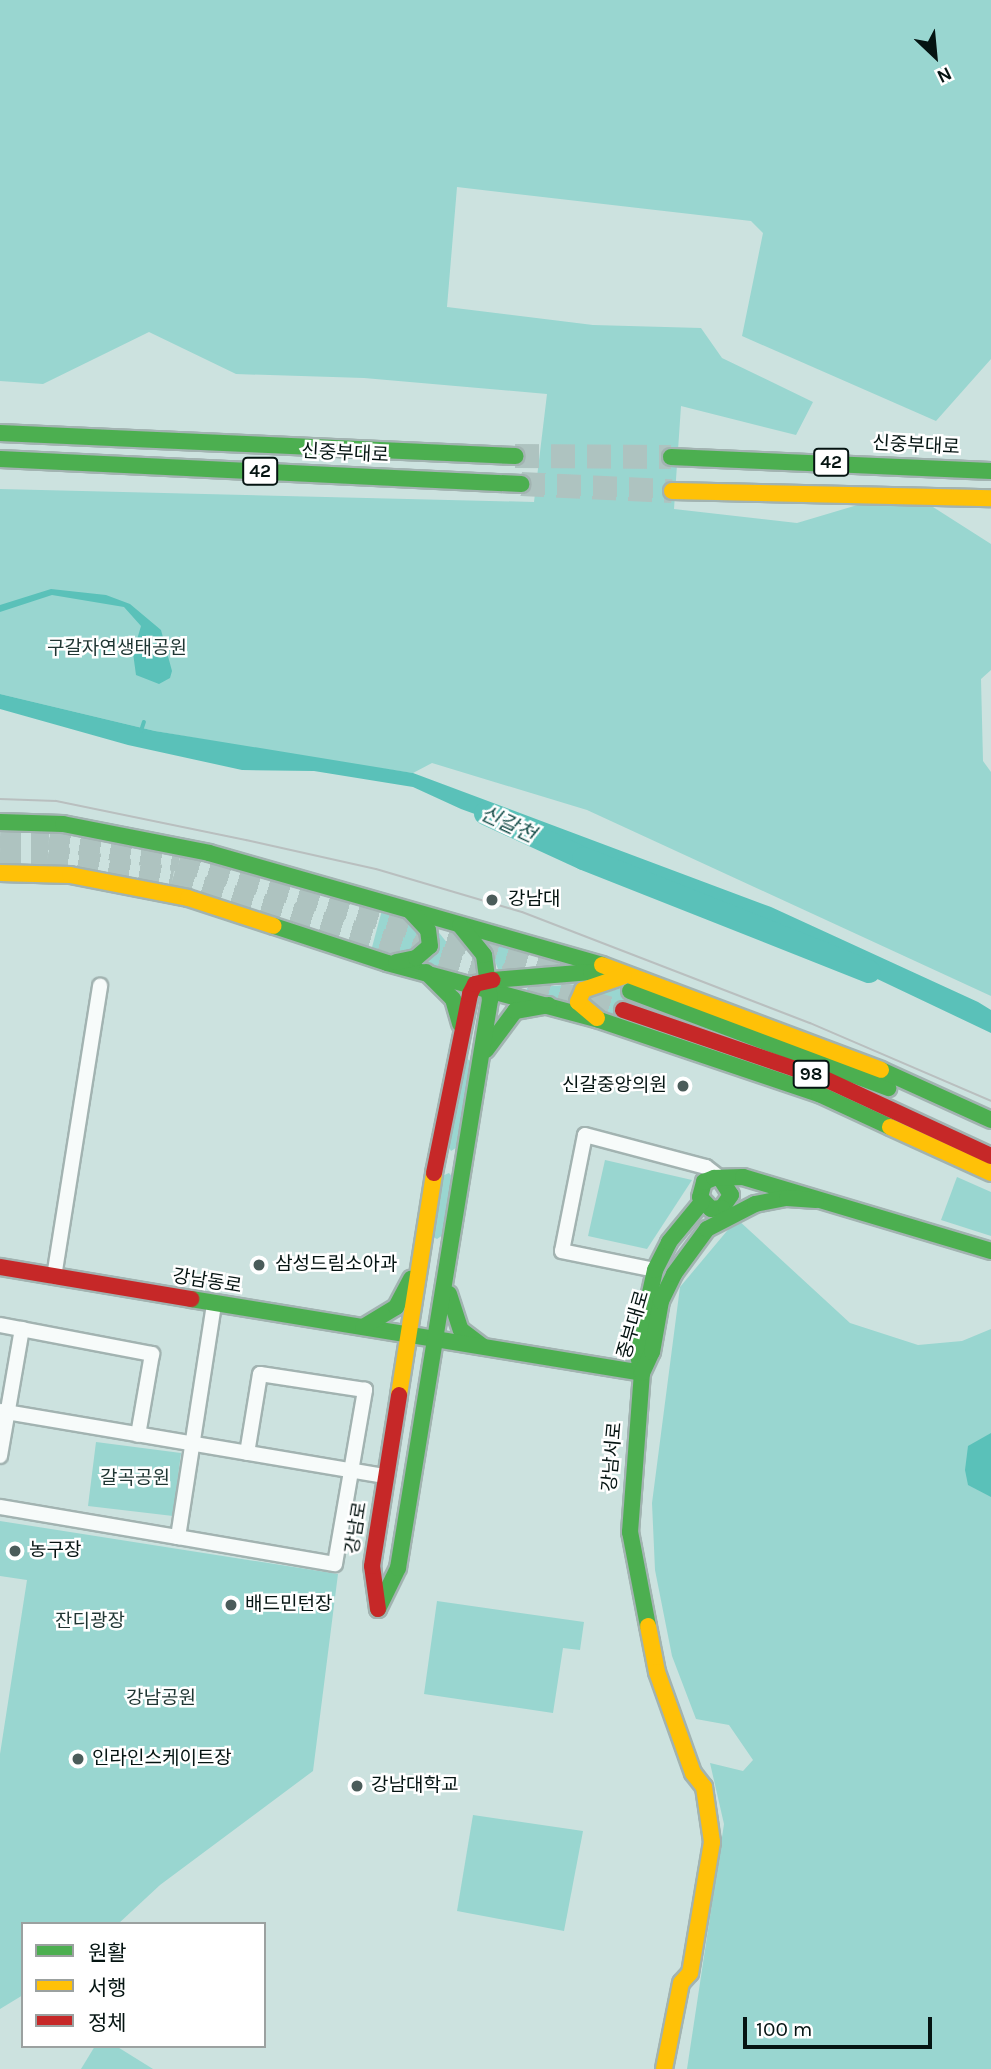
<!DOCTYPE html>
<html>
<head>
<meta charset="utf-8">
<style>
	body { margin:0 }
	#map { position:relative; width:991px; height:2069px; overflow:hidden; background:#cce2df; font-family:Karla,"Noto Sans KR",sans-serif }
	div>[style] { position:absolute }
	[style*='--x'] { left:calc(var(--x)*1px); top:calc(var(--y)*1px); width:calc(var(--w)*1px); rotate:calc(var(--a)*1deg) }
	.green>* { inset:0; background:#99d6d0 }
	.water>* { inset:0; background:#5ac1b9 }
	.stream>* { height:3.5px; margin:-1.75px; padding:0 1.75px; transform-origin:1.75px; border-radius:1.75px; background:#5ac1b9 }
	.river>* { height:23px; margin:-11.5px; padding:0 11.5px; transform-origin:11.5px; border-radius:11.5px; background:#5ac1b9 }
	.primary-tunnel>* { height:21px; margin-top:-10.5px; transform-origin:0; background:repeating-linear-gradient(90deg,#aec3c0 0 21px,transparent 0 31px) }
	.highway-tunnel>* { height:24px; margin-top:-12px; transform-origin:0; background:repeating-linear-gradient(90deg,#aec3c0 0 24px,transparent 0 36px) }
	.roads { filter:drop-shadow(2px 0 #a2b3b1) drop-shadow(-2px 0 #a2b3b1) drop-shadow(0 2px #a2b3b1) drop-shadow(0 -2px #a2b3b1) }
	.street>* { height:14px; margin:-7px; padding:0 7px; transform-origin:7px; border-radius:7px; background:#f7fbfa }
	.fast>* { height:16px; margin:-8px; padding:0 8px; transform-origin:8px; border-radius:8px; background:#4caf50 }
	.slow>* { height:16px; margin:-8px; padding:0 8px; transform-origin:8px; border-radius:8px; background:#ffc107 }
	.jam>* { height:16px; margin:-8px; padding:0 8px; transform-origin:8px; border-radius:8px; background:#c62828 }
	.tram>* { height:2px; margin:-1px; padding:0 1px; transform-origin:1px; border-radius:1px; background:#b9bfbf }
	.dots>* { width:19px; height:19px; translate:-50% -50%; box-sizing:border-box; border:4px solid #fff; border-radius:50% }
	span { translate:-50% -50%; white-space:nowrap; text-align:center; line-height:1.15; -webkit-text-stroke:5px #fff; paint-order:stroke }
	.shield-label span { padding:2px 5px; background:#fff; border:2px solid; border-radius:5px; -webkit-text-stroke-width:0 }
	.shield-label { font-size:18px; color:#051412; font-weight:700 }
	.street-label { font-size:19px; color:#051412 }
	.park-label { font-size:19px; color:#1f3633 }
	.poi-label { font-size:19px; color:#051412 }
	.left { translate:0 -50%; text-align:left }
	.right { translate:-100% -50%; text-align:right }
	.water-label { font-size:21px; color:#1d534f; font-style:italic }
	.legend { position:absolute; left:21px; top:1922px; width:245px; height:126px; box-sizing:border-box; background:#fff; border:2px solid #9ba1a0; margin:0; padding:9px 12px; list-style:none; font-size:21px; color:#051412 }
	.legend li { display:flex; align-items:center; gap:14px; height:35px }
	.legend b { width:35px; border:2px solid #9ba1a0 }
	.north { position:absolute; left:900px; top:21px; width:70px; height:70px; -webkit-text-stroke:5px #fff; paint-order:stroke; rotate:154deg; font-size:19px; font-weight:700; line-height:28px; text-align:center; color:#051412 }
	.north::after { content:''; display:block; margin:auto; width:24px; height:32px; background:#051412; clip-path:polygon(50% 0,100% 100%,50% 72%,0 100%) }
	.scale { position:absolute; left:743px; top:2017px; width:189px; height:32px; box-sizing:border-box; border:4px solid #051412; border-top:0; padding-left:9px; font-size:21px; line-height:24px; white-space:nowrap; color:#051412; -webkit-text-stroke:5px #fff; paint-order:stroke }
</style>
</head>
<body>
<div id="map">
	<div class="green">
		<i style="clip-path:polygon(0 0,991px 0,991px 359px,936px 421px,742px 336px,763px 233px,751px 221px,457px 187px,447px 307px,593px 325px,701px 328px,722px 358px,813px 402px,796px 435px,681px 406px,674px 509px,797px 523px,881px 498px,933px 507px,991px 544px,991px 670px,981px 679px,983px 761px,991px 772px,991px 996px,587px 810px,432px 763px,413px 773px,309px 758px,155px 731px,0 694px,0 489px,534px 502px,547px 394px,364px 378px,236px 374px,149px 332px,43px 384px,0 381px)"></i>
		<i style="clip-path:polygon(382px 910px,414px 925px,420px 945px,409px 954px,371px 951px)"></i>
		<i style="clip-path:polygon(436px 929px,456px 954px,452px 973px,414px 963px)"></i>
		<i style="clip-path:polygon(487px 941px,519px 951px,513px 969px,498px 969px)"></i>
		<i style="clip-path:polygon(579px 984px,571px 989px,568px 1002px,526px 995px,527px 988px)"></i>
		<i style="clip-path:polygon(630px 986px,620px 1023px,590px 1006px,591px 996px)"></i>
		<i style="clip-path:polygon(467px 1059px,471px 1061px,459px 1146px,451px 1151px,447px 1144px,463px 1060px)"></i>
		<i style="clip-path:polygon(605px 1160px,692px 1180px,647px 1249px,588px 1236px)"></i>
		<i style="clip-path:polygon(449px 1173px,453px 1178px,443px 1235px,437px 1239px,433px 1237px,442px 1176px)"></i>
		<i style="clip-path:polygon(957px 1177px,991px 1192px,991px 1236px,941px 1220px)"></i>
		<i style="clip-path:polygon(737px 1219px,850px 1323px,918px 1345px,962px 1341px,991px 1329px,991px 2069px,687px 2069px,724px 1824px,710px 1763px,743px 1771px,753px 1760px,729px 1725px,696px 1719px,672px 1656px,655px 1570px,652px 1503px,680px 1287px)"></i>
		<i style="clip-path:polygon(96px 1442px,181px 1453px,173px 1516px,88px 1506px)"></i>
		<i style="clip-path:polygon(0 1521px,338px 1574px,313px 1771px,160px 1885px,118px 1924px,23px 1924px,23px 1995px,0 2009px,0 1754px,27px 1580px,0 1576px)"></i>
		<i style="clip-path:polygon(437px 1601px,584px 1622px,580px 1650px,563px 1648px,553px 1713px,424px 1694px)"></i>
		<i style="clip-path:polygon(473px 1815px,583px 1831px,564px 1931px,457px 1911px)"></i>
		<i style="clip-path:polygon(95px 2046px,116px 2046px,153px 2069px,81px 2069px)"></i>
	</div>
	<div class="water">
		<i style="clip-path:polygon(51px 589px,106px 595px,130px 604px,161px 630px,172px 671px,170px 678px,159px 684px,136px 675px,133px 653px,141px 626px,124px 607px,52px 595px,0 612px,0 605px)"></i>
		<i style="clip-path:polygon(0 694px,155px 731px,413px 773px,771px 907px,978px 1002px,991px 1010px,991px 1033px,707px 898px,461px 809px,413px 787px,314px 771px,242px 770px,128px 745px,0 709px)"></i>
		<i style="clip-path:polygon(991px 1433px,991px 1497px,968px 1485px,965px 1470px,968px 1446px)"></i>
	</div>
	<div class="stream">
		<i style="--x:141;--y:731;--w:9;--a:-72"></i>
	</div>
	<div class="river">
		<i style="--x:485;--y:813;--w:108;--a:24.7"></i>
		<i style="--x:583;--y:858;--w:307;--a:21.6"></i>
	</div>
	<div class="primary-tunnel">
		<i style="--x:0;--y:837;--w:49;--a:2.3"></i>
		<i style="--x:49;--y:839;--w:132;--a:9.6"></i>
		<i style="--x:179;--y:861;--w:408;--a:16.1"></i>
		<i style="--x:0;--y:853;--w:48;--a:1.2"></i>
		<i style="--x:48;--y:854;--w:127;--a:10.4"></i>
		<i style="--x:173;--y:877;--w:469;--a:16.5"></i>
	</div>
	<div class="highway-tunnel">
		<i style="--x:515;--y:456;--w:156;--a:0.4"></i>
		<i style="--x:521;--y:484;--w:151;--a:2.7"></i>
	</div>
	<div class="roads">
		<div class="street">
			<i style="--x:655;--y:1270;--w:95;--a:-168.5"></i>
			<i style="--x:562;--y:1251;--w:118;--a:-78.8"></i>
			<i style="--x:585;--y:1135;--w:125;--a:14.8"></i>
			<i style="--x:706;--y:1167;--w:18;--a:38"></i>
			<i style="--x:54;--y:1277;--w:295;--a:-81"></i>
			<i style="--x:0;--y:1325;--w:155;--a:10.8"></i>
			<i style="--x:152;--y:1354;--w:82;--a:99.8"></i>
			<i style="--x:0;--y:1411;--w:391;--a:9.6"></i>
			<i style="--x:0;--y:1456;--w:129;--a:-80.2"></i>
			<i style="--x:0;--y:1507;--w:181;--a:9.6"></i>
			<i style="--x:178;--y:1537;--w:235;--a:-81.2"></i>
			<i style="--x:178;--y:1537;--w:159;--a:9.8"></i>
			<i style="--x:335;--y:1564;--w:177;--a:-80.2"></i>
			<i style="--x:365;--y:1390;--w:106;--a:-171.3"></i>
			<i style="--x:260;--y:1374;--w:80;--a:99.3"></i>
		</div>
		<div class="fast">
			<i style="--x:0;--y:433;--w:516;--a:2.56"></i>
			<i style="--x:671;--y:457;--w:320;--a:2.5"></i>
			<i style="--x:0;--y:459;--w:522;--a:2.75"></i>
			<i style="--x:0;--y:822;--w:63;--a:1.8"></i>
			<i style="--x:63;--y:824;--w:149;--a:11.2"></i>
			<i style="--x:209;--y:853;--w:409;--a:15.9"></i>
			<i style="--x:274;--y:926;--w:119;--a:18.1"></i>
			<i style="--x:387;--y:963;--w:220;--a:15"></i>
			<i style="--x:599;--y:1020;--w:232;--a:18.6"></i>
			<i style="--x:819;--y:1094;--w:78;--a:24.9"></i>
			<i style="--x:396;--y:962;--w:20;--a:-11"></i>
			<i style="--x:416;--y:958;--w:18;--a:-41"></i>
			<i style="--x:430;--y:946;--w:16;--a:-97"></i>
			<i style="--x:428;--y:930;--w:26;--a:-133"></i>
			<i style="--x:426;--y:972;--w:38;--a:45"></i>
			<i style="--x:453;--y:999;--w:26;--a:74"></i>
			<i style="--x:493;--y:980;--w:98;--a:-4.7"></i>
			<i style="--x:591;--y:972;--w:23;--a:7"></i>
			<i style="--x:630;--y:991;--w:276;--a:20.6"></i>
			<i style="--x:486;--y:1050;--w:49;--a:-53.4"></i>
			<i style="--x:515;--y:1011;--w:34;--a:-10"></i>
			<i style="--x:881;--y:1070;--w:121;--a:24.4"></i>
			<i style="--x:720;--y:1178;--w:20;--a:57"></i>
			<i style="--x:731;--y:1195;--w:16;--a:125"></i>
			<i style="--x:722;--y:1208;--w:11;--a:175"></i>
			<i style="--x:711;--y:1209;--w:16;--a:-133"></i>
			<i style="--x:700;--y:1197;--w:16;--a:-75"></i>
			<i style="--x:704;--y:1182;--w:11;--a:-22"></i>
			<i style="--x:714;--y:1178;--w:29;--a:-2"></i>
			<i style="--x:743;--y:1177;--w:259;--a:16.6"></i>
			<i style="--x:449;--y:1294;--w:38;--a:72"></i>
			<i style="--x:461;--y:1330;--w:26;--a:37"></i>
			<i style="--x:191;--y:1299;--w:457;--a:9.3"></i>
			<i style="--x:363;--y:1327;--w:39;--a:-31"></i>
			<i style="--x:396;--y:1307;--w:32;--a:-62"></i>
			<i style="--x:642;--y:1373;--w:22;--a:-103"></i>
			<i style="--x:637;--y:1352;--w:84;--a:-77.6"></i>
			<i style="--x:655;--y:1270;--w:31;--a:-63"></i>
			<i style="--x:669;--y:1242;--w:52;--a:-50.5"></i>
			<i style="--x:378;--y:1609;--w:46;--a:-64"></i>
			<i style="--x:398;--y:1568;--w:575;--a:-80.8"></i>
			<i style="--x:490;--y:1000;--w:45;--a:-97.6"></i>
			<i style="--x:484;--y:955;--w:38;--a:-129"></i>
			<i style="--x:648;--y:1626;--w:96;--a:-100.8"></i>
			<i style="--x:630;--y:1532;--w:159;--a:-85.7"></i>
			<i style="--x:642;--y:1373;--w:23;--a:-65"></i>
			<i style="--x:652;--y:1352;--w:52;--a:-80"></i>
			<i style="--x:661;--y:1301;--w:30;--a:-64"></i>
			<i style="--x:674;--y:1274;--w:56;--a:-53.7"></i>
			<i style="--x:707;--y:1229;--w:54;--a:-27.5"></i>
			<i style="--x:755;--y:1204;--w:33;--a:-11"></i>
			<i style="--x:787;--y:1198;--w:29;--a:4"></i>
		</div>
		<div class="slow">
			<i style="--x:672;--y:491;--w:319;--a:1.3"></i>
			<i style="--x:0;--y:873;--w:70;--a:1.6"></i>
			<i style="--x:70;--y:875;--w:120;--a:11"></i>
			<i style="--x:188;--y:898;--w:90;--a:18"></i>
			<i style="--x:602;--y:965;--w:298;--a:20.6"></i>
			<i style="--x:597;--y:1018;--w:25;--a:-140"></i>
			<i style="--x:578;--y:1002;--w:13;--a:-67"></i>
			<i style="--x:583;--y:990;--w:43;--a:-18.9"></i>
			<i style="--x:890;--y:1127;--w:111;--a:24.5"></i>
			<i style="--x:399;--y:1395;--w:225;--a:-81"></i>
			<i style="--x:648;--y:1626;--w:47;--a:78.9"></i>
			<i style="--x:657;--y:1672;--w:107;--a:70.4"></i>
			<i style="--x:693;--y:1773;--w:18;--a:52"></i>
			<i style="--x:704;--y:1787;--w:56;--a:81.7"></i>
			<i style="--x:712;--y:1842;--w:133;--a:99.5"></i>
			<i style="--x:690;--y:1973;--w:13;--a:132"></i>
			<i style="--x:681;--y:1983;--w:88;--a:101.2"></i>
		</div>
		<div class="jam">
			<i style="--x:623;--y:1010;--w:213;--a:18.9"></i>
			<i style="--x:825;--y:1079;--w:183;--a:24.9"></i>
			<i style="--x:434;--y:1173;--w:183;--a:-78.6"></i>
			<i style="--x:470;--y:994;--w:11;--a:-63"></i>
			<i style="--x:475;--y:984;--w:18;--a:-13"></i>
			<i style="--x:0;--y:1267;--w:194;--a:9.5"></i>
			<i style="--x:378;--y:1609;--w:43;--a:-97.9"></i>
			<i style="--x:372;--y:1566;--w:173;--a:-81"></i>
		</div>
	</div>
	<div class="tram">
		<i style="--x:0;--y:799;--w:56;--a:2"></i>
		<i style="--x:56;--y:801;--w:194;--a:11.6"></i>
		<i style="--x:246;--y:840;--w:133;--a:12.6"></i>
		<i style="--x:376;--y:869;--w:152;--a:16.4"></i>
		<i style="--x:522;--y:912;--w:309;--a:21.1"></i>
		<i style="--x:810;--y:1023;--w:197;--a:23.3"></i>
	</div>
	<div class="dots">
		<i style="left:492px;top:900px;background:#4b5c5a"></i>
		<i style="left:683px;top:1086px;background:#4b5c5a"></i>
		<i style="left:259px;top:1265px;background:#4b5c5a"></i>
		<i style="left:15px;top:1551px;background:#4b5c5a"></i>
		<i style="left:231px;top:1605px;background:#4b5c5a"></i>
		<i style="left:78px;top:1759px;background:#4b5c5a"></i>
		<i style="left:357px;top:1786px;background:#4b5c5a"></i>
	</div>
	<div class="shield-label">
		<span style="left:831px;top:462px">42</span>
		<span style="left:260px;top:471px">42</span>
		<span style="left:811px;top:1074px">98</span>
	</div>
	<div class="street-label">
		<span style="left:916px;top:446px;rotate:3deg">신중부대로</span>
		<span style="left:345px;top:454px;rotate:3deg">신중부대로</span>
		<span style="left:207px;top:1282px;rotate:9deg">강남동로</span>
		<span style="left:634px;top:1325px;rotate:-74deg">중부대로</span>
		<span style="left:613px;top:1457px;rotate:-85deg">강남서로</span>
		<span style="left:357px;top:1528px;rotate:-81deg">강남로</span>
	</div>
	<div class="park-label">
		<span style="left:117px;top:649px">구갈자연생태공원</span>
		<span style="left:135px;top:1479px">갈곡공원</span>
		<span style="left:90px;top:1622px">잔디광장</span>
		<span style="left:161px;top:1699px">강남공원</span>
	</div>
	<div class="poi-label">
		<span class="left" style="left:508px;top:900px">강남대</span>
		<span class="right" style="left:667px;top:1086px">신갈중앙의원</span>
		<span class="left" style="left:275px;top:1265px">삼성드림소아과</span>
		<span class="left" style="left:29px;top:1551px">농구장</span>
		<span class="left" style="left:245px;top:1605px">배드민턴장</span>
		<span class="left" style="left:92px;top:1759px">인라인스케이트장</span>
		<span class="left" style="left:371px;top:1786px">강남대학교</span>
	</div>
	<div class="water-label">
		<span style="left:508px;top:824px;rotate:25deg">신갈천</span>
	</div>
	<ul class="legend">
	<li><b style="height:9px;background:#4caf50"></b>원활</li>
	<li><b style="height:9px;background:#ffc107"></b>서행</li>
	<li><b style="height:9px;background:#c62828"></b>정체</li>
	</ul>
	<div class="north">N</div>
	<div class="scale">100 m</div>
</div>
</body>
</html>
